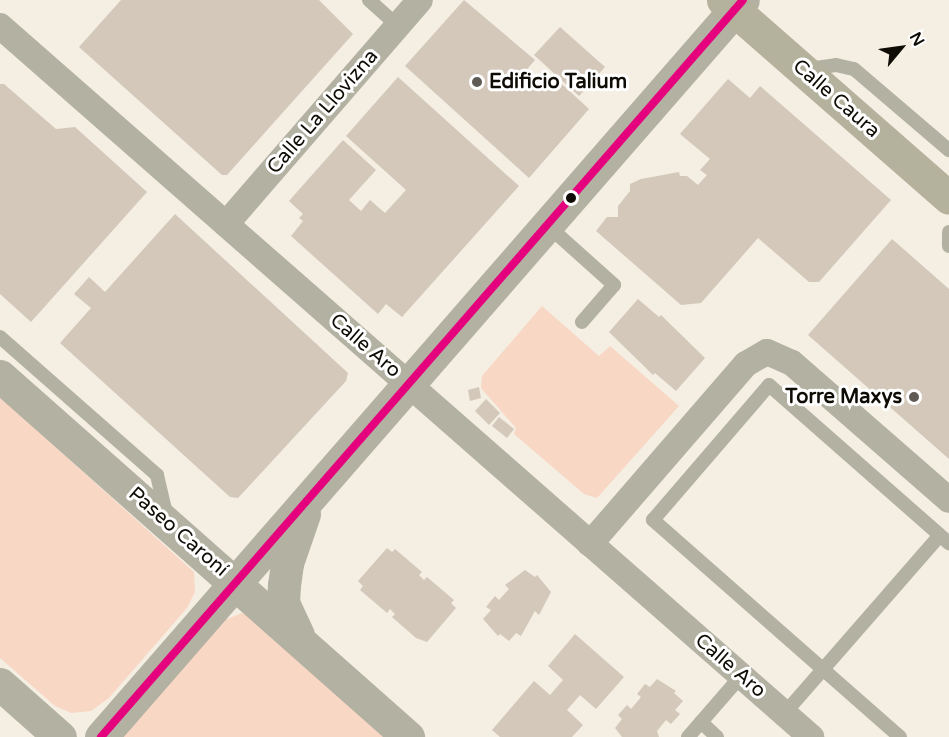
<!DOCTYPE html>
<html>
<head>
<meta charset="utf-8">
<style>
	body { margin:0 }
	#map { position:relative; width:949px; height:737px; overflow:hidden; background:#f4eee3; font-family:"Varela Round",sans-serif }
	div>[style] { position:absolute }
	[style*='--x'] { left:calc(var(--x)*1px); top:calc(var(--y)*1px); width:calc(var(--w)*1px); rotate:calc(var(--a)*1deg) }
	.green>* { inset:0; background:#f9d7c5 }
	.building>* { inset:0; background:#d4c8bb }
	.service>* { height:14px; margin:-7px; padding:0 7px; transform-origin:7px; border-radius:7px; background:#b3b1a2 }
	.minor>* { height:26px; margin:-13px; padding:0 13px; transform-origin:13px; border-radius:13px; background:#b3b1a2 }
	.tertiary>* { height:33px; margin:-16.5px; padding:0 16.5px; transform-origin:16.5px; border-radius:16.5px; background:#b3b1a2 }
	.primary>* { height:33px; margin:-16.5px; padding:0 16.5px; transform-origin:16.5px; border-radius:16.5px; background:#b4b19c }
	.bus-1>* { height:8px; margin:-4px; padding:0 4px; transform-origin:4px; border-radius:4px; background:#e5007d }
	.dots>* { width:16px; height:16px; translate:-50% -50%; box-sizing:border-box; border:3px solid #fff; border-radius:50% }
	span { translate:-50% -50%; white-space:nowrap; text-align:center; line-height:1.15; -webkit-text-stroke:6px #fff; paint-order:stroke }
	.poi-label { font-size:20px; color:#0f0b05; font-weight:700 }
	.left { translate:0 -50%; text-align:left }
	.right { translate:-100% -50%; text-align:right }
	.street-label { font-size:20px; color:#0f0b05 }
	.north { position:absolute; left:871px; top:18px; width:60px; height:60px; -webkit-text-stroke:4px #fff; paint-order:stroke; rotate:61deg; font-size:16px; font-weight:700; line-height:24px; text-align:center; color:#0f0b05 }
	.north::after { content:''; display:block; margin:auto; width:21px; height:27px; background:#0f0b05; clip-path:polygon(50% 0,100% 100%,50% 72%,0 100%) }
</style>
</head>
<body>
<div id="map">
	<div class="green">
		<i style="clip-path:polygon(542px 306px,599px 356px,610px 346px,679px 406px,597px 498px,584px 494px,514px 434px,516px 428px,481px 388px,482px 376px)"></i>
		<i style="clip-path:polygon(0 397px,194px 572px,195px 592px,187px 608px,109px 698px,91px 711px,71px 713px,55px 706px,0 658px)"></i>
		<i style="clip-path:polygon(242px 613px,245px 614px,386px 737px,118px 737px,222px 621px)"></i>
	</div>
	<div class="building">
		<i style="clip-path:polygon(121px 0,319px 0,353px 34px,227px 175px,222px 175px,79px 47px)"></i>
		<i style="clip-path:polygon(464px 0,535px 60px,523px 74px,539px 89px,552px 75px,589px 109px,529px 178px,405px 66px)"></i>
		<i style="clip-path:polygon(560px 27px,605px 67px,579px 96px,534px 55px)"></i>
		<i style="clip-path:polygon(398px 77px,519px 186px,402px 317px,386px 304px,378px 314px,291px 236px,303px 221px,299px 218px,303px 214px,289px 201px,343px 140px,376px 170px,349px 200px,361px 211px,370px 200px,385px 213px,406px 190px,346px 136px)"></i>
		<i style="clip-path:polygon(728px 79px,750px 98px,760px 86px,891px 200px,819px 282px,809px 282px,758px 238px,701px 303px,681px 305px,596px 231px,607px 217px,618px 217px,618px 206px,630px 191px,630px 184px,641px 179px,679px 172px,680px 176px,687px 176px,698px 185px,707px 175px,700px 170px,710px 159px,680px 134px)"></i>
		<i style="clip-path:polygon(0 84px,4px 84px,56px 129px,75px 127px,147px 192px,31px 322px,0 294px)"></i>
		<i style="clip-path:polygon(175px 214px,348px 373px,346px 381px,238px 498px,230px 497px,60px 343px,91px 308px,74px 294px,89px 277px,105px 292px)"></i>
		<i style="clip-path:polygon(892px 239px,949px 289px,949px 459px,808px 335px)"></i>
		<i style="clip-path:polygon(638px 299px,659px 317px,661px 315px,705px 358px,676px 391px,655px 373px,653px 375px,609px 332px)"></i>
		<i style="clip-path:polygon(479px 387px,481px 398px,470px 401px,468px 390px)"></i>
		<i style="clip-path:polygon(486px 399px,500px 413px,489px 425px,475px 411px)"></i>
		<i style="clip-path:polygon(499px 417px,514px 429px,507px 438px,492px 426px)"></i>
		<i style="clip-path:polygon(387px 548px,392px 552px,395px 549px,422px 572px,419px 575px,424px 580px,427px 577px,454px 600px,451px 603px,456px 608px,427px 642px,416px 638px,392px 617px,395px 614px,390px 609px,387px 613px,360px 590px,363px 586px,358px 581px)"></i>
		<i style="clip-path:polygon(525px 570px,535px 577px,537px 575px,551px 592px,539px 615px,535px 611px,521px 636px,516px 633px,509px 641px,500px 634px,498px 636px,483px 619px,491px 610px,486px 607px,495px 596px,499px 600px,509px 589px,505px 585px)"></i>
		<i style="clip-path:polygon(575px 634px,624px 677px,596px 709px,580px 695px,567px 710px,583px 725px,572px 737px,500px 737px,492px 730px,534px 681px,550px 695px,563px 680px,548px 666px)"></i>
		<i style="clip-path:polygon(657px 679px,676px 691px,674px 693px,683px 701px,675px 710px,680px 714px,671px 724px,666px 720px,657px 731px,659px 737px,622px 737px,615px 728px,622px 719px,618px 715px,627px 705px,631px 709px,641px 697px,637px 694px,645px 684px,650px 687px)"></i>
	</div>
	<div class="service">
		<i style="--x:369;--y:0;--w:39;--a:42"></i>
		<i style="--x:808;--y:69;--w:28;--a:-8"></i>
		<i style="--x:836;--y:65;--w:18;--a:13"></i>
		<i style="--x:854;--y:69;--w:125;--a:40.5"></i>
		<i style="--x:547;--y:225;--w:90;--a:41.8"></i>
		<i style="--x:614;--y:285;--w:49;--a:130.9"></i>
		<i style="--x:949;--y:232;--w:14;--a:90"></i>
		<i style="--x:0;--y:337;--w:209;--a:41.3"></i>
		<i style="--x:157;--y:475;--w:39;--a:77"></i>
		<i style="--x:784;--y:714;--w:237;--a:-48.9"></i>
		<i style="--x:701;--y:722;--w:22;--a:43"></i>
		<i style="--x:688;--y:737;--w:81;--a:-49"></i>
		<i style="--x:900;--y:737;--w:329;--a:-138.7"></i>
		<i style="--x:653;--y:520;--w:178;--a:-49.3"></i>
		<i style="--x:769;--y:385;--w:240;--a:41.3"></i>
	</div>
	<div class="minor">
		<i style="--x:0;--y:26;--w:1079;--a:41.24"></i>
		<i style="--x:226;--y:224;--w:296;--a:-49.1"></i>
		<i style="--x:590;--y:544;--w:238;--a:-49.1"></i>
		<i style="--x:746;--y:364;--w:24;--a:-30"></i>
		<i style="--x:767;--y:352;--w:27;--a:24"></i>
		<i style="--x:792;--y:363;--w:208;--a:41.1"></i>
	</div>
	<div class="tertiary">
		<i style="--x:0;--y:376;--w:545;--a:41.5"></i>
		<i style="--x:298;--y:635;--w:35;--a:-115"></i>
		<i style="--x:283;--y:603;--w:18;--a:-87"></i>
		<i style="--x:284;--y:585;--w:22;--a:-82"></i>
		<i style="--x:287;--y:563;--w:52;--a:-70.9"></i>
		<i style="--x:0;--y:684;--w:80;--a:41.5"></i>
		<i style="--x:101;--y:737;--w:977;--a:-48.94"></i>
	</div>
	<div class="primary">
		<i style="--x:723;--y:0;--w:300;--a:41.2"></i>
	</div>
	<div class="bus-1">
		<i style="--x:101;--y:737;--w:977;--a:-48.94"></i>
	</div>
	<div class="dots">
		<i style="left:477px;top:82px;background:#5f5a53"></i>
		<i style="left:571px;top:198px;background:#0f0b05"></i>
		<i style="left:914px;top:397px;background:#5f5a53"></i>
	</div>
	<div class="poi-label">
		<span class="left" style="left:489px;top:82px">Edificio Talium</span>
		<span class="right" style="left:902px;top:397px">Torre Maxys</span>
	</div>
	<div class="street-label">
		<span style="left:836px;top:99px;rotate:41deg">Calle Caura</span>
		<span style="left:323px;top:112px;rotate:-49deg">Calle La Llovizna</span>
		<span style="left:365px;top:346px;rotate:41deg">Calle Aro</span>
		<span style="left:178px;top:532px;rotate:41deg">Paseo Caroní</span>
		<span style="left:730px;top:666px;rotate:41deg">Calle Aro</span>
	</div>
	<div class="north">N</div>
</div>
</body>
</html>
